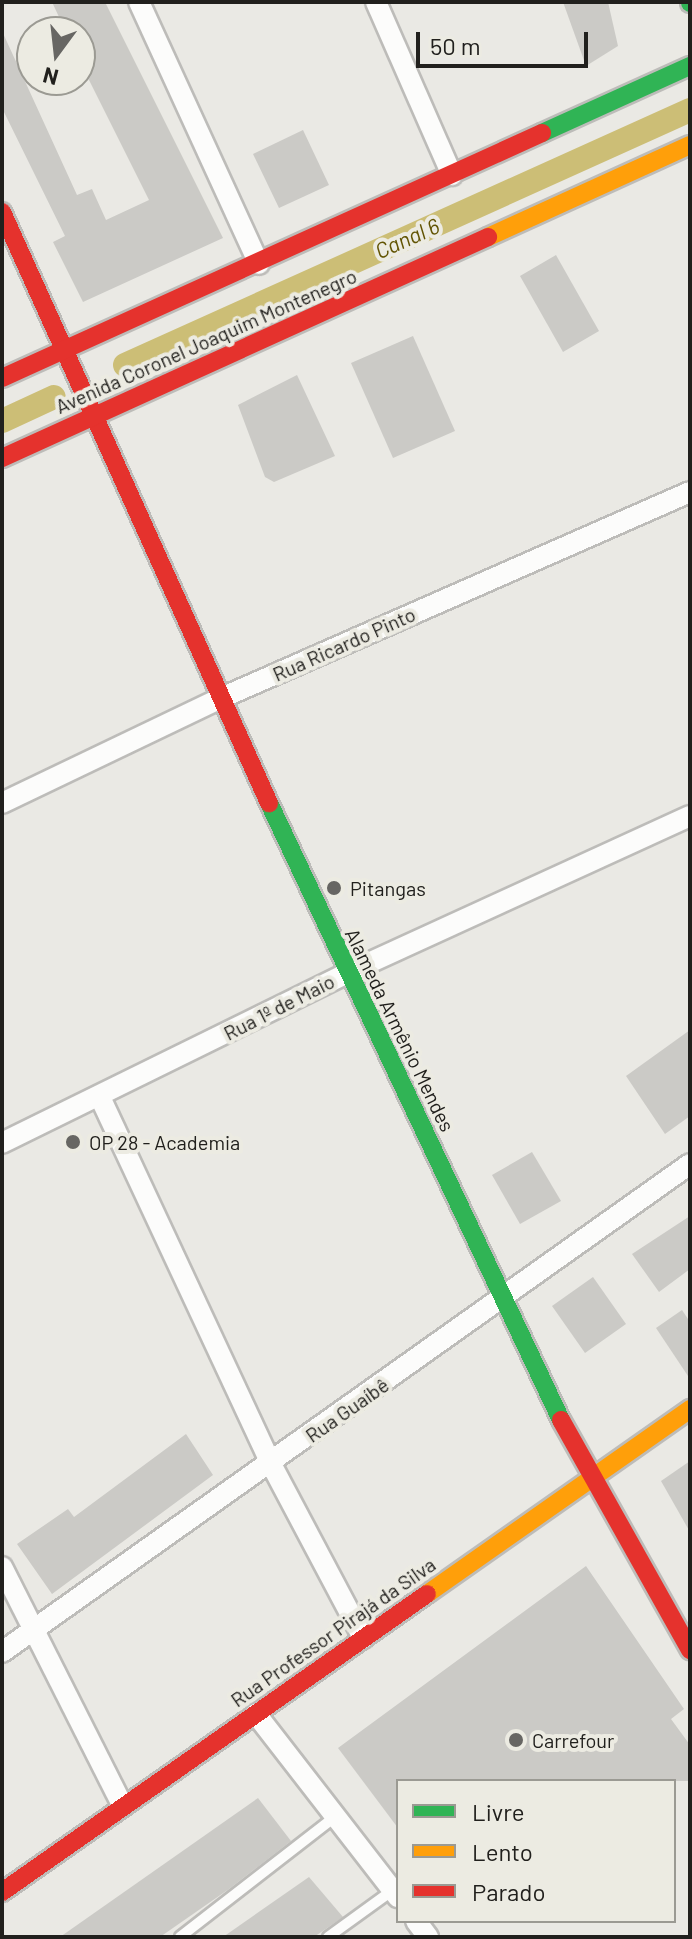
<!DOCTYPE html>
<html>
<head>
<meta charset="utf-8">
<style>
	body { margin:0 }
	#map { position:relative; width:692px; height:1939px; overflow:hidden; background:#eae9e4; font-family:Barlow,sans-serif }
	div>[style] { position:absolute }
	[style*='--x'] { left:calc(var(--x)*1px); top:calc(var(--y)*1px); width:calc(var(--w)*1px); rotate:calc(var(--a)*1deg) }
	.canal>* { height:24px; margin:-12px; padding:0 12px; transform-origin:12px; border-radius:12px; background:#ccbe76 }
	.building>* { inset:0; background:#cbcac6 }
	.roads { filter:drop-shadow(2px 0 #bdbcb9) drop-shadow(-2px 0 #bdbcb9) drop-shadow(0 2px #bdbcb9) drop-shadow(0 -2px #bdbcb9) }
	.lane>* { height:10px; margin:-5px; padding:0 5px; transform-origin:5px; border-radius:5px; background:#fcfcfb }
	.street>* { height:20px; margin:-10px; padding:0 10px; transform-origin:10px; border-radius:10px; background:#fcfcfb }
	.fast>* { height:18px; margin:-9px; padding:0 9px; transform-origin:9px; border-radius:9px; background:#30b455 }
	.slow>* { height:18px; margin:-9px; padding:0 9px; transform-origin:9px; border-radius:9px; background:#ff9f0a }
	.jam>* { height:18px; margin:-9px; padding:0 9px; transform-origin:9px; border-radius:9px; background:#e5322d }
	.dots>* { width:22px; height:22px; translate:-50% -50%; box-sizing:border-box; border:4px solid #ecebe2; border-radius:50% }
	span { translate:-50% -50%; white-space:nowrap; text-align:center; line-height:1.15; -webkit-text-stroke:8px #ecebe2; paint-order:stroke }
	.street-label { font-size:20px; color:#21201d }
	.poi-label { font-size:20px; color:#21201d }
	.left { translate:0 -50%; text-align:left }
	.water-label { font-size:22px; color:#625403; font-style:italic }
	.frame { position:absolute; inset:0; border:4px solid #21201d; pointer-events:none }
	.legend { position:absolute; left:396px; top:1779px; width:280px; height:144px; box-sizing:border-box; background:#ecebe2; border:2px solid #9b9a93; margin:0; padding:10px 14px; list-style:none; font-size:24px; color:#21201d }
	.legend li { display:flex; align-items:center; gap:16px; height:40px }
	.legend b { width:40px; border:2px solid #9b9a93 }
	.north { position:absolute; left:16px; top:16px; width:80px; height:80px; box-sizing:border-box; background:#ecebe2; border:2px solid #9b9a93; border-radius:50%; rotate:195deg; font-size:22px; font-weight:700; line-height:32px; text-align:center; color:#21201d }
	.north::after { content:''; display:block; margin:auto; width:28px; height:36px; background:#676663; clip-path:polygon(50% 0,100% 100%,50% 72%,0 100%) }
	.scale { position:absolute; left:416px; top:32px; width:172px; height:36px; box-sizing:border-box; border:4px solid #21201d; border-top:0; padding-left:10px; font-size:24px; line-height:28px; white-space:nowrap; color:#21201d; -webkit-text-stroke:6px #ecebe2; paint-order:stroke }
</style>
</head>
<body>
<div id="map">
	<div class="canal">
		<i style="--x:125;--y:365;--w:620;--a:-24.29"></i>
		<i style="--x:2;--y:421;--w:57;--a:-24.8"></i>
	</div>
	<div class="building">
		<i style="clip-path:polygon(52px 2px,105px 2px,223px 238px,83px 302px,53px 242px,65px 236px,2px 108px,2px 31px,77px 195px,92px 189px,106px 220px,149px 200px,80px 62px,80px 32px,66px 32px)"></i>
		<i style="clip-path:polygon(563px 2px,608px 2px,618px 46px,586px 66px)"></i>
		<i style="clip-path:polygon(303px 130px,329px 185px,279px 208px,253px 154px)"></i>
		<i style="clip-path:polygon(556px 255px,599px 331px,563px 352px,520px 276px)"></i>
		<i style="clip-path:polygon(413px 336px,455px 431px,393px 458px,351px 363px)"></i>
		<i style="clip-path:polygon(297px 375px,335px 456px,274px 482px,265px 477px,238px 405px)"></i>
		<i style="clip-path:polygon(690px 1030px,690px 1116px,665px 1134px,626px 1076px)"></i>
		<i style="clip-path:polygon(532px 1152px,561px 1201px,520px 1224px,492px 1175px)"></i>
		<i style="clip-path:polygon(690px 1216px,690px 1269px,659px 1292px,632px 1254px)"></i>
		<i style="clip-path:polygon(593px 1277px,626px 1324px,585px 1353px,552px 1306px)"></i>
		<i style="clip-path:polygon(682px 1310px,690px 1322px,690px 1379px,656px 1328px)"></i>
		<i style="clip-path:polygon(186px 1434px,213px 1475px,52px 1594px,17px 1544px,68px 1509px,74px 1517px)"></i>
		<i style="clip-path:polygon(690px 1461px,690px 1532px,661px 1481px)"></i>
		<i style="clip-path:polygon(586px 1566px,684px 1709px,671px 1719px,690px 1745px,690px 1781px,398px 1781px,398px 1828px,338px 1748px)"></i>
		<i style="clip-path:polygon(258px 1798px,291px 1841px,229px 1889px,160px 1937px,60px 1937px)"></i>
		<i style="clip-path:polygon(309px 1877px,343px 1917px,314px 1937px,223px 1937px)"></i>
	</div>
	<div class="roads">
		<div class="lane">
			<i style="--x:180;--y:1937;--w:197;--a:-37.8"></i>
			<i style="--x:328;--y:1937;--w:80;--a:-35.9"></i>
		</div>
		<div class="street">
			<i style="--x:139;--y:2;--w:288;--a:65.4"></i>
			<i style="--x:376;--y:2;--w:189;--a:66.3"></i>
			<i style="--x:2;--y:803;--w:241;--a:-25.6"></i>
			<i style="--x:219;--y:699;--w:514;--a:-23.73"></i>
			<i style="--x:100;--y:1097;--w:405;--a:65"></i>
			<i style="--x:271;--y:1464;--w:197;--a:62.1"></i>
			<i style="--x:2;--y:1143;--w:385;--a:-26.2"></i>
			<i style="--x:347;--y:973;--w:377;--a:-24.6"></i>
			<i style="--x:2;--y:1567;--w:267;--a:63.2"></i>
			<i style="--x:2;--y:1652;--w:843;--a:-35.35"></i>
			<i style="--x:256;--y:1714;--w:232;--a:52.2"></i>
			<i style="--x:416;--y:1921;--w:20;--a:53"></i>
		</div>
		<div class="fast">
			<i style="--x:690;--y:2;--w:1;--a:90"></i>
			<i style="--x:542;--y:133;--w:162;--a:-24.4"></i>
			<i style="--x:269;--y:803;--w:683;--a:64.67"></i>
		</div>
		<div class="slow">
			<i style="--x:488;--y:237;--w:222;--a:-24.5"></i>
			<i style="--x:427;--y:1594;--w:322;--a:-35.1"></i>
		</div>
		<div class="jam">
			<i style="--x:2;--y:212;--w:649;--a:65.69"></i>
			<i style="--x:2;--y:378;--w:593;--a:-24.4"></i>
			<i style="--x:2;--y:458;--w:534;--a:-24.45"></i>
			<i style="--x:561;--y:1420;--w:264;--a:60.7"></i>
			<i style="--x:2;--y:1892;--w:519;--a:-35.04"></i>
		</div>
	</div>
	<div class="dots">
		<i style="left:334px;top:888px;background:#676663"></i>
		<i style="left:73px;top:1142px;background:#676663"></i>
		<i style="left:516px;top:1740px;background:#676663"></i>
	</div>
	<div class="street-label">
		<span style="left:206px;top:341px;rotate:-24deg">Avenida Coronel Joaquim Montenegro</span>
		<span style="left:344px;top:644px;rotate:-24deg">Rua Ricardo Pinto</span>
		<span style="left:279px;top:1007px;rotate:-27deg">Rua 1º de Maio</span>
		<span style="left:400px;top:1030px;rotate:64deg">Alameda Armênio Mendes</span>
		<span style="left:347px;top:1410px;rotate:-35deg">Rua Guaíbê</span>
		<span style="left:333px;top:1632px;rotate:-35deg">Rua Professor Pirajá da Silva</span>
	</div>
	<div class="poi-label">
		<span class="left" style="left:350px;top:888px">Pitangas</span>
		<span class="left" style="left:89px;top:1142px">OP 28 - Academia</span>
		<span class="left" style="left:532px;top:1740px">Carrefour</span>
	</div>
	<div class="water-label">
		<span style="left:407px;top:238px;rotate:-24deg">Canal 6</span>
	</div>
	<div class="frame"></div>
	<ul class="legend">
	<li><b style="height:10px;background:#30b455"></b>Livre</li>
	<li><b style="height:10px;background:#ff9f0a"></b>Lento</li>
	<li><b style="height:10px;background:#e5322d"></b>Parado</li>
	</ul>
	<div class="north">N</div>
	<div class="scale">50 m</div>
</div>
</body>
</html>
